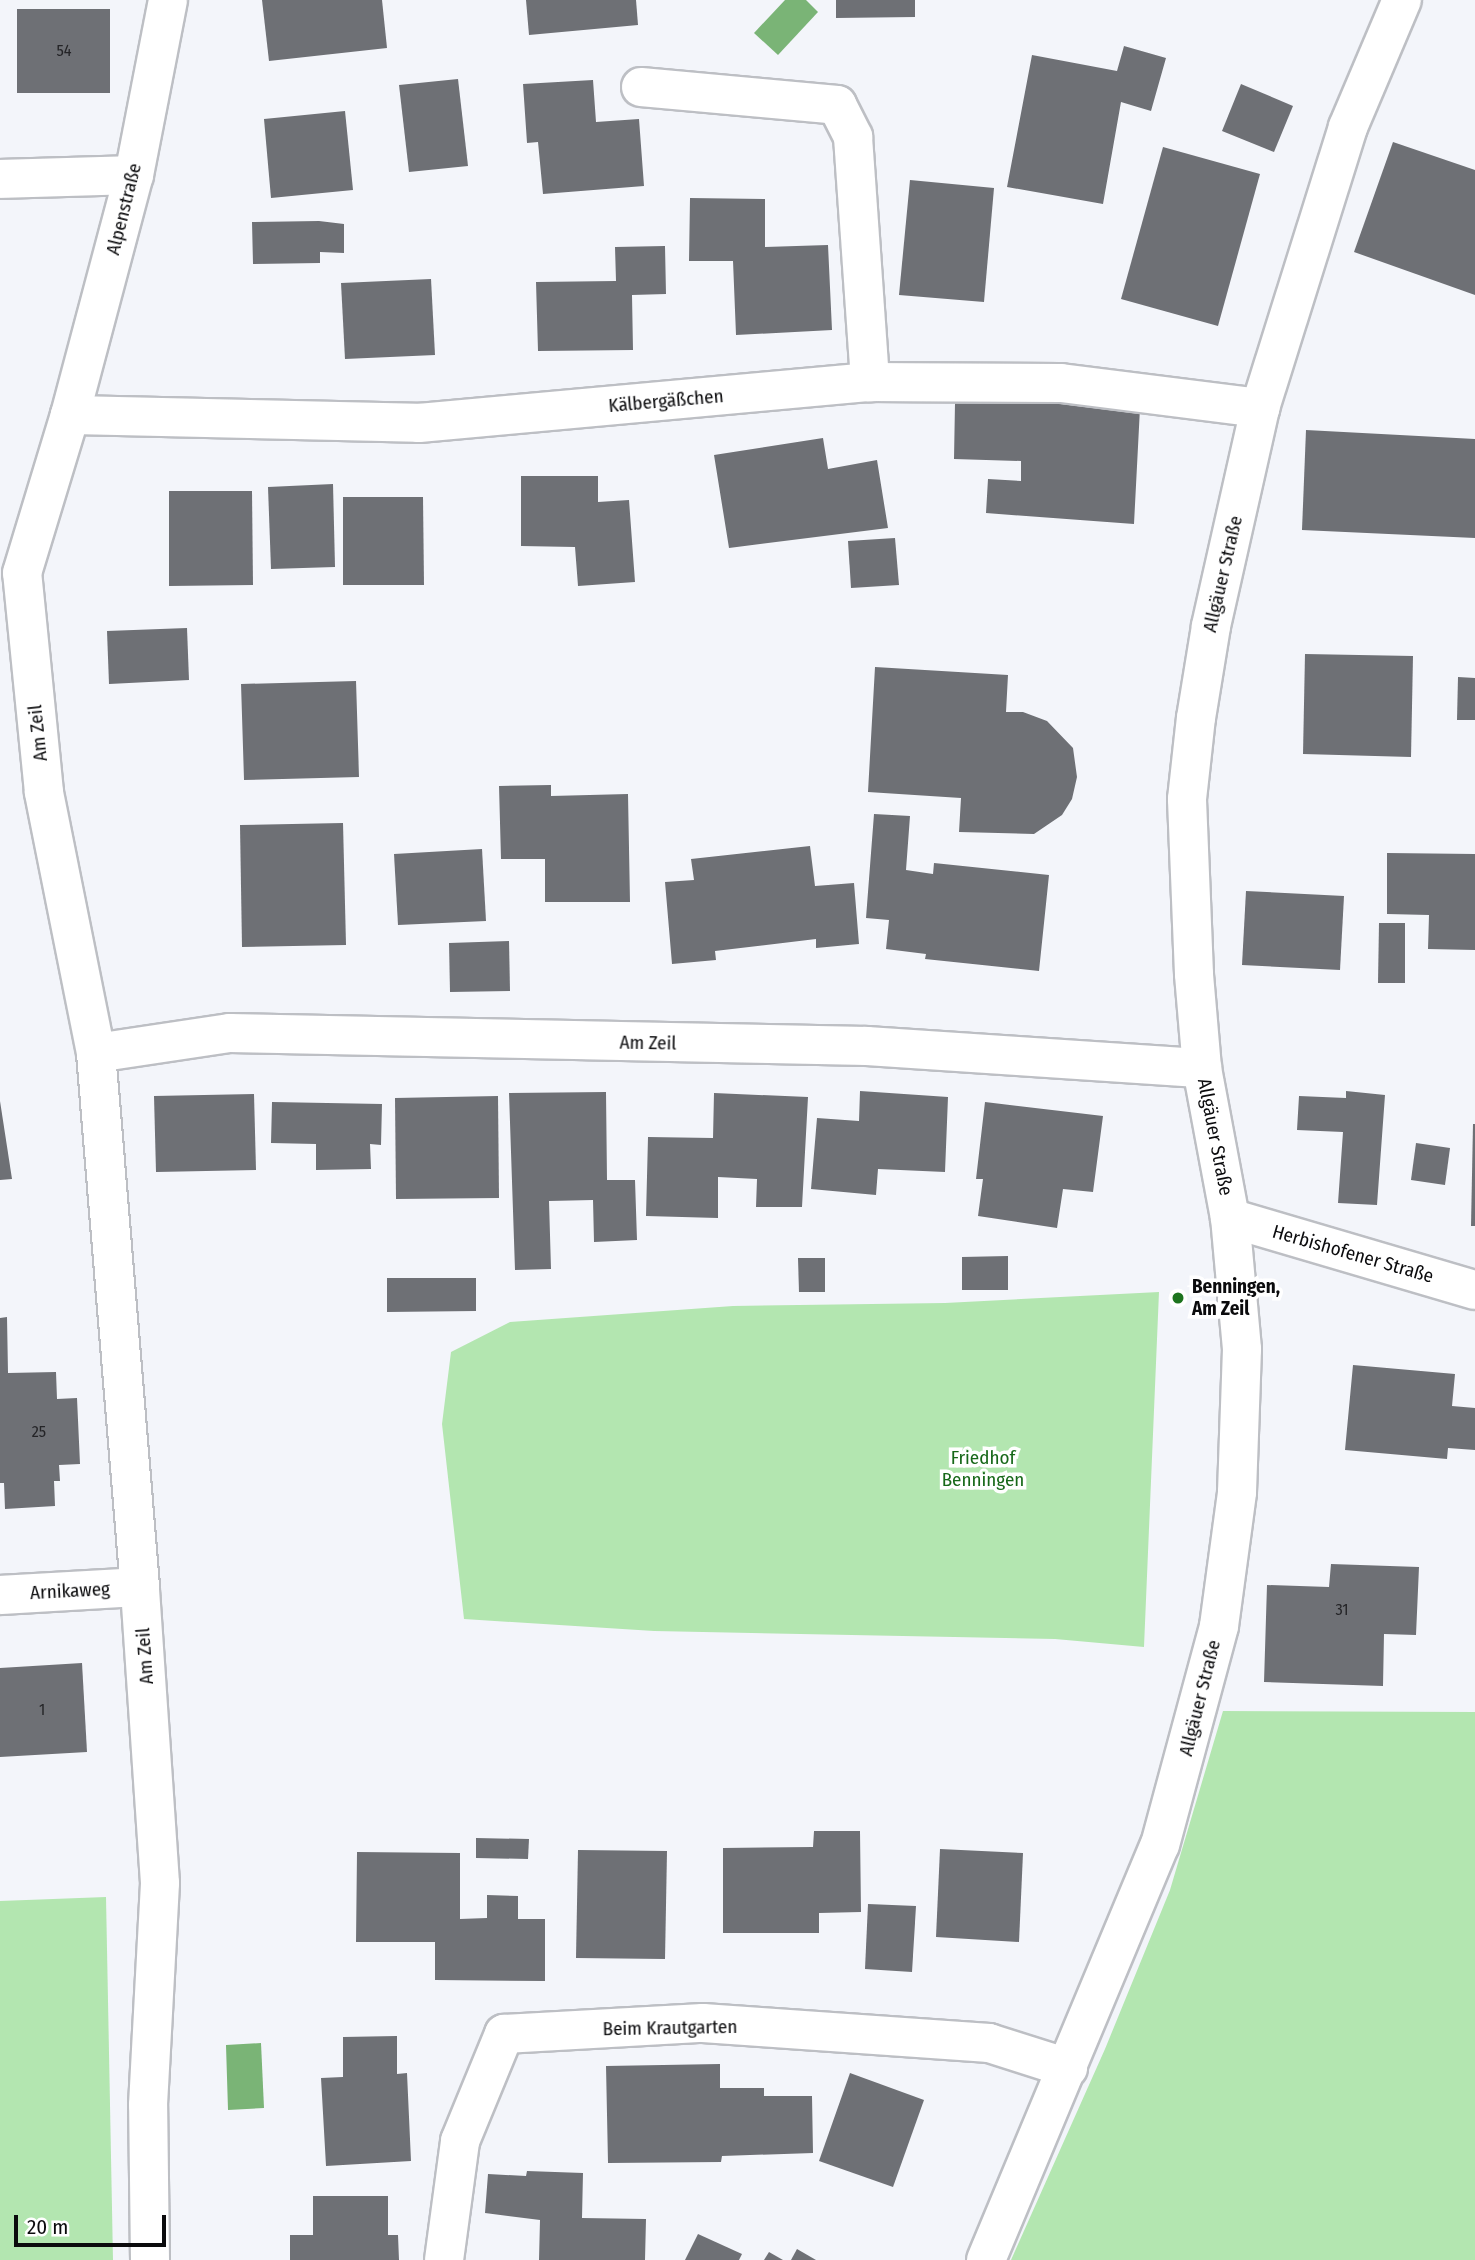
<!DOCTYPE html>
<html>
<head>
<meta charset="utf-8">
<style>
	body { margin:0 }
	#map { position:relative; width:1475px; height:2260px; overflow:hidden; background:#f3f5fa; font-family:"Fira Sans Condensed",sans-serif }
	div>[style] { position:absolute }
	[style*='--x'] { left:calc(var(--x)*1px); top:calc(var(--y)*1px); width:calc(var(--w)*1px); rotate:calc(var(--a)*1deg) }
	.green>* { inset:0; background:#b3e6b0 }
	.water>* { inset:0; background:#7ab476 }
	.building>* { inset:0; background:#6e7075 }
	.roads { filter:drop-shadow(2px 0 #bdbfc4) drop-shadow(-2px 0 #bdbfc4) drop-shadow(0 2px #bdbfc4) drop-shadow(0 -2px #bdbfc4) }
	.minor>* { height:38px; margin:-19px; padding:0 19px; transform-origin:19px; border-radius:19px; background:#fff }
	.dots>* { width:19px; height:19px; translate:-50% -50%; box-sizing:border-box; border:4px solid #fff; border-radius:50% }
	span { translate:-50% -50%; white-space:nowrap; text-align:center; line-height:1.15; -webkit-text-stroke:7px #fff; paint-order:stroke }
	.number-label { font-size:16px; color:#242427 }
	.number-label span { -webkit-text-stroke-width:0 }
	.street-label { font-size:19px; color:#0b0b0d }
	.poi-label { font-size:19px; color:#0b0b0d; font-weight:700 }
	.left { translate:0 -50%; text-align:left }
	.park-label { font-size:19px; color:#176819 }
	.scale { position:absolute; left:14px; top:2215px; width:152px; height:32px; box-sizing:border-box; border:4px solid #0b0b0d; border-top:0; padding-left:9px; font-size:21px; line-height:24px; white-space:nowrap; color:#0b0b0d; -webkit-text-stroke:5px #fff; paint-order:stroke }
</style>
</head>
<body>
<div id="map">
	<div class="green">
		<i style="clip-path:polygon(1159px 1292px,1144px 1647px,1055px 1639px,654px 1631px,464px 1619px,442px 1424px,451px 1352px,510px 1322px,733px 1306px,945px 1303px)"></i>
		<i style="clip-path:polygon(1223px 1711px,1475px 1712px,1475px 2260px,1011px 2260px,1105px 2049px,1170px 1890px)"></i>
		<i style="clip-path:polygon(106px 1897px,113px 2260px,0 2260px,0 1901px)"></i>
	</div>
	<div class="water">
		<i style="clip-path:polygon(785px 0,806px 0,818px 12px,778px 55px,754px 33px)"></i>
		<i style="clip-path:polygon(261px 2043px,264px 2108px,228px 2110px,226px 2045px)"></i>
	</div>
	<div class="building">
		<i style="clip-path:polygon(262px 0,382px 0,387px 48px,269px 61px)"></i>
		<i style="clip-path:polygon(526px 0,636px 0,638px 25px,529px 35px)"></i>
		<i style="clip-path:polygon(836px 0,915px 0,915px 17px,836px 18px)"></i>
		<i style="clip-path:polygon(17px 9px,110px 9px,110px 93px,17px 93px)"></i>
		<i style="clip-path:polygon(1124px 46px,1166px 58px,1151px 111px,1121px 102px,1103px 204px,1007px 187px,1032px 55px,1117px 71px)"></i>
		<i style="clip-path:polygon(458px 79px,468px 166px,409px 172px,399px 85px)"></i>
		<i style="clip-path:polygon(593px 80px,596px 122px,639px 119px,644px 186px,543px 194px,538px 142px,527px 143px,523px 84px)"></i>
		<i style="clip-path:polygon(1241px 84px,1293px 106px,1274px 152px,1222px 131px)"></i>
		<i style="clip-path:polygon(345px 111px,353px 190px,271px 198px,264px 119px)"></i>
		<i style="clip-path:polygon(1393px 142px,1475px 170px,1475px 295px,1354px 252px)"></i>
		<i style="clip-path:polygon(1163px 147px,1260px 174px,1218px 326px,1121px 299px)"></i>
		<i style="clip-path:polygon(910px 180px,994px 188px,984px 302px,899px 295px)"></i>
		<i style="clip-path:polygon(690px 198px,765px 199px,765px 247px,828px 245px,832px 330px,736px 335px,733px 261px,689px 261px)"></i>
		<i style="clip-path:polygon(319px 221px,344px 224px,344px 253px,320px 252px,320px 263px,253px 264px,252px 222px)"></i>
		<i style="clip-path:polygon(665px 246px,666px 294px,632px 295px,633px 350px,538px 351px,536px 282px,616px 281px,615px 247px)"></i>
		<i style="clip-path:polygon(431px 279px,435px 355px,345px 359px,341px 283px)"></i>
		<i style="clip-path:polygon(1024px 402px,1140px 408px,1134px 524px,986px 513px,988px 479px,1021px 481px,1021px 461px,954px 459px,955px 403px)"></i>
		<i style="clip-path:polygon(1306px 430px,1475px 439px,1475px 538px,1302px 530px)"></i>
		<i style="clip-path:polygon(823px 438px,828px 469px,877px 460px,888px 528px,729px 548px,714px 455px)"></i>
		<i style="clip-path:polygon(521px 476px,598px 476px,598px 502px,629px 500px,635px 582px,578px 586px,575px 547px,521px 546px)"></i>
		<i style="clip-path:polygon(333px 484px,335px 567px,271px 569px,268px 487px)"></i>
		<i style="clip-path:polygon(169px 491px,252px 491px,253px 585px,169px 586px)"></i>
		<i style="clip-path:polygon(343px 497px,423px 497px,424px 585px,343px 585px)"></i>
		<i style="clip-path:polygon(895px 538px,899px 585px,851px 588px,848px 541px)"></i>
		<i style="clip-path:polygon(187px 628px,189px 680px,109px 684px,107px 631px)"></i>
		<i style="clip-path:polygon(1305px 654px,1413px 656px,1411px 757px,1303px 754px)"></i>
		<i style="clip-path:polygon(875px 667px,1008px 675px,1006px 712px,1023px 712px,1047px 721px,1073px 748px,1077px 777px,1072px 799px,1062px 815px,1034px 834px,959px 832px,961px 798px,868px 792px)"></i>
		<i style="clip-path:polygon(1458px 677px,1475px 678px,1475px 720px,1457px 720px)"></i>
		<i style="clip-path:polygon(356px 681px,359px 777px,244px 780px,241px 684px)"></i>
		<i style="clip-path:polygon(551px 785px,551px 796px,628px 794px,630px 902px,545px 902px,545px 859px,501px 859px,499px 786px)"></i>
		<i style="clip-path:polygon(874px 814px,910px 816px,906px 870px,933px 874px,934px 863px,1049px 875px,1039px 971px,925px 959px,926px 954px,886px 949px,889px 920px,866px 918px)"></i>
		<i style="clip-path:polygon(343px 823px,346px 945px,242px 947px,240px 825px)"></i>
		<i style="clip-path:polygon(810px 846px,815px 886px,854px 883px,859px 944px,816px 948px,816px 939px,715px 951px,716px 960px,672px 964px,665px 882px,694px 880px,691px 859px)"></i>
		<i style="clip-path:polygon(482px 849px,486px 921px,398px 925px,394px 854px)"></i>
		<i style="clip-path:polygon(1387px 853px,1475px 854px,1475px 950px,1428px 949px,1429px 915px,1387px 914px)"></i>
		<i style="clip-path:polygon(1246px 891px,1344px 896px,1340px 970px,1242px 965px)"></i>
		<i style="clip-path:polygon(1379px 923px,1405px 923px,1405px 983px,1378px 983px)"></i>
		<i style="clip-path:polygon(509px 941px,510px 991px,450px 992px,449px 943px)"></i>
		<i style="clip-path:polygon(860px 1091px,948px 1097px,945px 1172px,878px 1169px,876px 1195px,811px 1189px,817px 1118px,859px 1121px)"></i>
		<i style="clip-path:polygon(1346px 1091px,1385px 1095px,1377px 1205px,1338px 1203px,1343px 1132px,1297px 1130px,1299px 1096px,1346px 1098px)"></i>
		<i style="clip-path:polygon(606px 1092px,607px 1180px,635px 1180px,637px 1240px,594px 1242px,593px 1200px,549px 1201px,551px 1269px,515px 1270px,509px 1093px)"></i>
		<i style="clip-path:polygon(714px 1093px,808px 1097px,802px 1207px,756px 1207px,757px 1179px,718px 1177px,718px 1218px,646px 1216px,648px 1137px,713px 1138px)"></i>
		<i style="clip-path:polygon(254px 1094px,256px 1170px,156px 1172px,154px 1096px)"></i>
		<i style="clip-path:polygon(498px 1096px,499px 1198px,396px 1199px,395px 1098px)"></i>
		<i style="clip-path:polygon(0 1101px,12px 1179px,0 1180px)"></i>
		<i style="clip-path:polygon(272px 1102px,382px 1104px,381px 1145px,370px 1144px,371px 1169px,316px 1170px,316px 1144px,271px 1143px)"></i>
		<i style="clip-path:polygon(985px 1102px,1103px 1116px,1093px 1192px,1063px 1189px,1057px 1228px,978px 1216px,983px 1179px,976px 1179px)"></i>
		<i style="clip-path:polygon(1473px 1124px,1475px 1124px,1475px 1226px,1471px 1226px)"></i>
		<i style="clip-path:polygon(1416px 1143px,1450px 1148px,1445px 1185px,1411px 1180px)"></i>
		<i style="clip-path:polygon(1008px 1256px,1008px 1290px,962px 1290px,962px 1257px)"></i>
		<i style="clip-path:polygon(798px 1258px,825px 1258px,825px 1292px,799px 1292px)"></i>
		<i style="clip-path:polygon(387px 1278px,476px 1278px,476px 1311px,387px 1312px)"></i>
		<i style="clip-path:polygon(7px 1317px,8px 1373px,56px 1372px,57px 1399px,77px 1398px,80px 1464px,59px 1465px,60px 1481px,54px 1481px,55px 1506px,5px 1509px,4px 1483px,0 1483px,0 1318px)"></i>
		<i style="clip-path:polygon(1353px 1365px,1455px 1374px,1452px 1406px,1475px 1408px,1475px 1450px,1448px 1448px,1447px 1459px,1345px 1450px)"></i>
		<i style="clip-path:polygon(1331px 1564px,1419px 1567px,1416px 1635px,1384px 1634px,1383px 1686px,1264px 1682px,1267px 1585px,1329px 1587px)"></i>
		<i style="clip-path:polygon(82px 1663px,87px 1752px,0 1757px,0 1668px)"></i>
		<i style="clip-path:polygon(814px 1831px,860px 1831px,861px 1912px,819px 1913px,819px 1933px,723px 1933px,723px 1848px,813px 1847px)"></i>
		<i style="clip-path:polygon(476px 1838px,529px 1839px,528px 1859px,476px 1858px)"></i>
		<i style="clip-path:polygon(940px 1849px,1023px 1853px,1019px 1942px,936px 1937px)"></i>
		<i style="clip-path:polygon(578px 1850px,667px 1851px,665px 1959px,576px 1958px)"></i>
		<i style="clip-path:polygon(357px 1852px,460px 1853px,460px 1919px,487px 1918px,487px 1895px,518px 1896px,518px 1919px,545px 1919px,545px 1981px,435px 1980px,435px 1942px,356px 1942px)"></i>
		<i style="clip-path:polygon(868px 1904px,916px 1906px,912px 1972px,865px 1969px)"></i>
		<i style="clip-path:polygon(397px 2036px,397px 2074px,407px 2073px,411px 2161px,326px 2166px,321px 2078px,343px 2077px,343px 2037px)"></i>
		<i style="clip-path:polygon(720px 2064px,720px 2088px,764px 2088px,764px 2096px,812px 2096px,813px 2153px,722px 2156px,721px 2162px,608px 2163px,606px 2066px)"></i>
		<i style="clip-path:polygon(850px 2073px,924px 2100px,893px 2187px,819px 2161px)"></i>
		<i style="clip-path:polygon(527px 2171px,583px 2173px,582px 2218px,646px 2219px,645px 2260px,539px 2260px,540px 2220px,485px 2213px,488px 2174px,526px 2176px)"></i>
		<i style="clip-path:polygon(313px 2196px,388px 2196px,388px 2235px,398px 2235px,399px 2260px,290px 2260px,290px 2235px,313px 2235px)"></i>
		<i style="clip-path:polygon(698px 2234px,742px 2254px,739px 2260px,685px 2260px)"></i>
		<i style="clip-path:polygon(797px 2249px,816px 2260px,791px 2260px)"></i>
		<i style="clip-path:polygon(769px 2252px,783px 2260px,764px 2260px)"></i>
	</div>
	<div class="roads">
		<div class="minor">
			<i style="--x:641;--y:87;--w:197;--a:5.2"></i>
			<i style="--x:837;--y:105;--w:36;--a:63"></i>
			<i style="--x:853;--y:137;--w:246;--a:86"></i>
			<i style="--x:0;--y:179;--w:134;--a:-1.7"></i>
			<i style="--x:70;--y:415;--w:349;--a:1.3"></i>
			<i style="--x:419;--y:423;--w:453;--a:-5.2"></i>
			<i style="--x:870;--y:382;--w:191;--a:0.3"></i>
			<i style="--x:1061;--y:383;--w:201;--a:7.2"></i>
			<i style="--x:96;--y:1053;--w:135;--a:-8.5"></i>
			<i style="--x:230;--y:1033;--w:637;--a:1.17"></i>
			<i style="--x:867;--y:1046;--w:336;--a:3.8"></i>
			<i style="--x:1230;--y:1218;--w:255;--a:16.4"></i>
			<i style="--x:0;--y:1595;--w:140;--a:-3.3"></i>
			<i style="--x:150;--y:2260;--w:155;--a:-90.7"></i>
			<i style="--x:148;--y:2105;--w:222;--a:-86.9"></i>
			<i style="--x:160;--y:1883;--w:297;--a:-93.9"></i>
			<i style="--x:140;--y:1587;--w:536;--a:-94.71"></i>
			<i style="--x:96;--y:1053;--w:266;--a:-101.3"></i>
			<i style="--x:44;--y:792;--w:220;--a:-95.7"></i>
			<i style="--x:22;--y:573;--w:165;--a:-73.1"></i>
			<i style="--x:70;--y:415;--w:248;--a:-75.1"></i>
			<i style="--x:134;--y:175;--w:178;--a:-79"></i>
			<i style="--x:444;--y:2260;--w:120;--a:-82.3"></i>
			<i style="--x:460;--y:2141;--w:116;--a:-67.6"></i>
			<i style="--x:504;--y:2034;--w:199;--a:-3.2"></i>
			<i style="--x:703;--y:2023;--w:287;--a:4"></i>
			<i style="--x:989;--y:2043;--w:83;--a:17.6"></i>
			<i style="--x:986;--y:2260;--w:450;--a:-67.3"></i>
			<i style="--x:1160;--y:1845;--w:227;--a:-74.9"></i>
			<i style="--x:1219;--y:1626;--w:135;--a:-82.3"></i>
			<i style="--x:1237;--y:1492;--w:143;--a:-88"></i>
			<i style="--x:1242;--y:1349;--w:132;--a:-95.2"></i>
			<i style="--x:1230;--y:1218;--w:153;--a:-100.6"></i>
			<i style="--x:1202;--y:1068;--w:94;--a:-94.9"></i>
			<i style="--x:1194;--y:974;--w:175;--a:-92.3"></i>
			<i style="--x:1187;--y:799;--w:81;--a:-83.7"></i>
			<i style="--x:1196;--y:718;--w:93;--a:-80.7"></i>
			<i style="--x:1211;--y:626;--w:223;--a:-77.3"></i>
			<i style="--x:1260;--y:408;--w:294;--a:-72.6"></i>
			<i style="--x:1348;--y:127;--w:138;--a:-67"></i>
		</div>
	</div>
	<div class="dots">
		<i style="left:1178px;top:1298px;background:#1d731e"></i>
	</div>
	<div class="number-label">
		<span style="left:64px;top:51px">54</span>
		<span style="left:39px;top:1432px">25</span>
		<span style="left:1342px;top:1610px">31</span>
		<span style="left:42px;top:1710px">1</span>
	</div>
	<div class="street-label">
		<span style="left:124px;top:209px;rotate:-76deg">Alpenstraße</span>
		<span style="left:666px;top:401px;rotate:-5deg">Kälbergäßchen</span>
		<span style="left:1223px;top:574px;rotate:-77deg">Allgäuer Straße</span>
		<span style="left:38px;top:733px;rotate:-96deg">Am Zeil</span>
		<span style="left:648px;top:1043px;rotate:1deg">Am Zeil</span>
		<span style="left:1215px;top:1137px;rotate:79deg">Allgäuer Straße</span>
		<span style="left:1353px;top:1254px;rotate:16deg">Herbishofener Straße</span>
		<span style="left:70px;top:1591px;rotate:-3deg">Arnikaweg</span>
		<span style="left:145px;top:1656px;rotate:-94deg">Am Zeil</span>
		<span style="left:1200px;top:1698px;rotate:-76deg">Allgäuer Straße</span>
		<span style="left:670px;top:2028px;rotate:-1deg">Beim Krautgarten</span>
	</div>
	<div class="poi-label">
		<span class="left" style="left:1192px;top:1298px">Benningen,<br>Am Zeil</span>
	</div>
	<div class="park-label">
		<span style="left:983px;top:1469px">Friedhof<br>Benningen</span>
	</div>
	<div class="scale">20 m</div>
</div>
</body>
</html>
